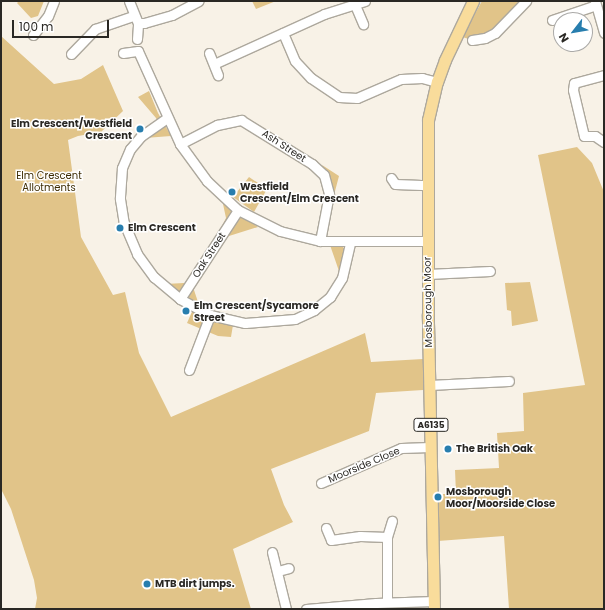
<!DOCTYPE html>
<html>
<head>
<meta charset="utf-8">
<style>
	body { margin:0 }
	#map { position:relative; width:605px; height:610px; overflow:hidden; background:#f8f2e7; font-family:Poppins,sans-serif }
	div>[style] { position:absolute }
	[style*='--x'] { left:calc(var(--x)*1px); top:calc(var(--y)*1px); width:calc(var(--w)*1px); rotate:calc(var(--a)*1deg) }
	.green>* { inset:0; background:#e1c489 }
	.roads { filter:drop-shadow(1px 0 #ada89d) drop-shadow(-1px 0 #ada89d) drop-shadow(0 1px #ada89d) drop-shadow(0 -1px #ada89d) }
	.minor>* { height:9px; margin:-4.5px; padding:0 4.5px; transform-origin:4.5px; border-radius:4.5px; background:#fff }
	.major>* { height:11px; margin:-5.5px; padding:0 5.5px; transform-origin:5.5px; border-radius:5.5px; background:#f9dc9b }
	.dots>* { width:11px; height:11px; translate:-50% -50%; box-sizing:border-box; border:2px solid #fff; border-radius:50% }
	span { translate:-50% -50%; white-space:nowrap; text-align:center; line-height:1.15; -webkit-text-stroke:3px #fff; paint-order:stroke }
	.shield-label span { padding:1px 3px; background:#fff; border:1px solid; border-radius:3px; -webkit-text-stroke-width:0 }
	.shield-label { font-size:9px; color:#2a2824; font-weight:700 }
	.poi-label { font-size:10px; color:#2a2824; font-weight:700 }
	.right { translate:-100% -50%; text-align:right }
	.left { translate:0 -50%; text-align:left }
	.street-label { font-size:10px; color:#2a2824 }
	.park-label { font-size:10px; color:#3e2d04 }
	.frame { position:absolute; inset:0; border:2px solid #2a2824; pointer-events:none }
	.north { position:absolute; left:553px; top:12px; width:40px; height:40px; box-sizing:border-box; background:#fff; border:1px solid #aaa9a7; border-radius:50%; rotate:239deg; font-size:11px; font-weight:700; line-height:16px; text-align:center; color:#2a2824 }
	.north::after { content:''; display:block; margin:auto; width:14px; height:18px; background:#287eae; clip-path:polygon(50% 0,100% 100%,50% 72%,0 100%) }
	.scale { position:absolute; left:12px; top:20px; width:97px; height:18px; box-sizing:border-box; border:2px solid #2a2824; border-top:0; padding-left:5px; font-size:12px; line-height:14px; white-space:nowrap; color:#2a2824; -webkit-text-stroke:3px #fff; paint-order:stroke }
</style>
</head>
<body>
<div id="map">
	<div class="green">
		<i style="clip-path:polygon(19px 1px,44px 1px,38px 16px,31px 18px,17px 3px)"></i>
		<i style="clip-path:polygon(252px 1px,276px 1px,256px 9px)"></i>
		<i style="clip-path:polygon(482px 1px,520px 1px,492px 34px,469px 39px,462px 37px)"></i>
		<i style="clip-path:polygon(1px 36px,54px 84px,81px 79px,103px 65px,123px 111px,101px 132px,78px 136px,68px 140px,81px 237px,113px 295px,125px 292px,139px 353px,171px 417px,365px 333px,371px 362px,423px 359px,423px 390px,376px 393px,369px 431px,271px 469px,284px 505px,293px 522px,233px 549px,251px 609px,35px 609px,37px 598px,34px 580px,11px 509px,1px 489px)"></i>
		<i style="clip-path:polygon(149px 91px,158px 113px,171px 136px,145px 138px,159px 126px,156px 118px,138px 97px)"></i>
		<i style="clip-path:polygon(577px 147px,592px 163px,604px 192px,604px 609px,509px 609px,504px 536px,438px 541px,437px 494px,456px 494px,455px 470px,499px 468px,497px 433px,524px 431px,523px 393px,585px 385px,538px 155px)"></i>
		<i style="clip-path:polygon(322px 165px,339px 176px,334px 195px,328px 175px)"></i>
		<i style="clip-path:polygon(249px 177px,267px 189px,254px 212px,233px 197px)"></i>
		<i style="clip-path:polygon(223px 204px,226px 204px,258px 227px,229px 236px,220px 230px,226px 218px)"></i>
		<i style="clip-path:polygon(330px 245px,343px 247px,345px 250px,340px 274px)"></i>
		<i style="clip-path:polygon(530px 282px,538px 321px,512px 326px,511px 311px,507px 310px,505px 283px)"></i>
		<i style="clip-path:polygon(184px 283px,193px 287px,198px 302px,213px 309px,217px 320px,233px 325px,231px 337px,218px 336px,187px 323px,195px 305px,165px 284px)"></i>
	</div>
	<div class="roads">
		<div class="minor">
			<i style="--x:129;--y:1;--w:24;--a:68"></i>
			<i style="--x:138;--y:23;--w:6;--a:0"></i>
			<i style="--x:144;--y:23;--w:29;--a:-16"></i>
			<i style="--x:172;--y:15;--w:30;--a:-28"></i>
			<i style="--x:595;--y:1;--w:33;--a:74"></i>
			<i style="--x:355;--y:5;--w:21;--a:67"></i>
			<i style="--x:552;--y:20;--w:46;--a:-18.8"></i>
			<i style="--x:283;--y:33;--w:30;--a:67"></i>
			<i style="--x:295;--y:61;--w:23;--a:47"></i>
			<i style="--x:311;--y:78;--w:34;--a:34"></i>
			<i style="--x:339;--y:97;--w:18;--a:3"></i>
			<i style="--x:357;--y:98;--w:48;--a:-23.4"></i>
			<i style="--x:401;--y:79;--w:21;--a:-3"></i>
			<i style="--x:422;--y:78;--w:16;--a:15"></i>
			<i style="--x:33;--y:35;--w:24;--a:-52"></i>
			<i style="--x:48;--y:16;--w:16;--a:-68"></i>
			<i style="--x:137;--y:39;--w:16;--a:-86"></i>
			<i style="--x:472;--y:40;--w:13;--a:-9"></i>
			<i style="--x:485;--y:38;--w:11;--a:-27"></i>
			<i style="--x:495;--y:33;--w:45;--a:-45.9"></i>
			<i style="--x:123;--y:53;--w:15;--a:-8"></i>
			<i style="--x:138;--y:51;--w:102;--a:65.7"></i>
			<i style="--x:180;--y:144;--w:46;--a:53.9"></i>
			<i style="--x:207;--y:181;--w:42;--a:43.1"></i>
			<i style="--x:238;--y:210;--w:47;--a:26.6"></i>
			<i style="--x:280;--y:231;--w:41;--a:14"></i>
			<i style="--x:320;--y:241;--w:108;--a:0"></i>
			<i style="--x:209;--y:53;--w:24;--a:68"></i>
			<i style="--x:71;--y:54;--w:35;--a:-46"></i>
			<i style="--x:95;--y:29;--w:40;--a:-18.9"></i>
			<i style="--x:214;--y:64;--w:121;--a:-24.4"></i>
			<i style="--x:324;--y:14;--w:43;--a:-17.6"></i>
			<i style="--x:604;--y:75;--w:31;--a:165"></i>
			<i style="--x:574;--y:83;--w:7;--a:98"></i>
			<i style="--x:573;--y:90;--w:47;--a:76.6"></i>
			<i style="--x:584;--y:136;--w:11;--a:0"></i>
			<i style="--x:595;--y:136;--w:11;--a:34"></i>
			<i style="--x:167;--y:118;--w:32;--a:145"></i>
			<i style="--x:141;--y:136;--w:17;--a:130"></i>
			<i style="--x:130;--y:149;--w:21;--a:113"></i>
			<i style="--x:122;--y:168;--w:31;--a:94"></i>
			<i style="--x:120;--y:199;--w:24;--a:81"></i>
			<i style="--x:124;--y:223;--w:34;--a:67"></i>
			<i style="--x:137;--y:254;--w:29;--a:54"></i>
			<i style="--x:154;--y:277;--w:34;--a:40"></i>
			<i style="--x:180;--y:299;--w:34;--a:28"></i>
			<i style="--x:210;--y:315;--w:36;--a:13"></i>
			<i style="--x:245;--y:323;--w:50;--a:-4.6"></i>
			<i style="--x:295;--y:319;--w:21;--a:-25"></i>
			<i style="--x:314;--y:310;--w:21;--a:-39"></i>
			<i style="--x:330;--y:297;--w:22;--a:-58"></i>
			<i style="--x:342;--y:278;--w:37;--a:-77"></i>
			<i style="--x:180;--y:144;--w:42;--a:-27.2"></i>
			<i style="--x:217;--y:125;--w:25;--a:-12"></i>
			<i style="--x:241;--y:120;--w:84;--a:31.8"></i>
			<i style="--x:312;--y:164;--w:16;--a:43"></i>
			<i style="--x:324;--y:175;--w:20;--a:75"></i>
			<i style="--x:329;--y:194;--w:48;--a:100.8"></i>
			<i style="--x:391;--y:178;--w:7;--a:56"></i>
			<i style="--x:395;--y:184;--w:33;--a:2"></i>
			<i style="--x:428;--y:274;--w:62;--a:-2.8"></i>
			<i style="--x:180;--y:299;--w:106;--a:-56.9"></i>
			<i style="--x:189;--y:370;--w:59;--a:-69.1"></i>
			<i style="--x:429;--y:385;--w:80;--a:-2.9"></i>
			<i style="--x:321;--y:483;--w:87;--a:-23.6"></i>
			<i style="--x:401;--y:448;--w:29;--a:-2"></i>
			<i style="--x:326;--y:528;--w:13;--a:67"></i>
			<i style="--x:331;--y:540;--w:29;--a:-8"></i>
			<i style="--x:360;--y:536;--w:27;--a:2"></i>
			<i style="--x:272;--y:552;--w:59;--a:76.2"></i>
			<i style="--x:278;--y:571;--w:11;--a:-15"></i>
			<i style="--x:387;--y:602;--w:65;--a:-90"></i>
			<i style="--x:387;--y:537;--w:17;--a:-73"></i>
			<i style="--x:306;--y:609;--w:70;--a:-4.9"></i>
			<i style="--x:376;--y:603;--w:58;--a:-2"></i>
		</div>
		<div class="major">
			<i style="--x:434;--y:609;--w:295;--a:-91.2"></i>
			<i style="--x:428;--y:314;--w:194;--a:-90"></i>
			<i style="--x:428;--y:120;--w:39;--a:-77"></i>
			<i style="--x:437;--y:82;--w:23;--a:-70"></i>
			<i style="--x:445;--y:60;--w:65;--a:-64.6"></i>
		</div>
	</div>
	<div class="dots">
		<i style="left:140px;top:129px;background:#287eae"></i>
		<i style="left:232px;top:192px;background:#287eae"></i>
		<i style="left:120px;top:228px;background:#287eae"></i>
		<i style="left:186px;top:311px;background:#287eae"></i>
		<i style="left:448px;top:449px;background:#287eae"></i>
		<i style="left:438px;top:497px;background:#287eae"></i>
		<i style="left:147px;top:584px;background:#287eae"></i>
	</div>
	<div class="shield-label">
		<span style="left:431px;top:425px">A6135</span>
	</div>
	<div class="poi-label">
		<span class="right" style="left:132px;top:129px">Elm Crescent/Westfield<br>Crescent</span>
		<span class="left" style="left:240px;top:192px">Westfield<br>Crescent/Elm Crescent</span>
		<span class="left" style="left:128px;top:228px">Elm Crescent</span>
		<span class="left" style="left:194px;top:311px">Elm Crescent/Sycamore<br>Street</span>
		<span class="left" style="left:456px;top:449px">The British Oak</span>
		<span class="left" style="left:446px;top:497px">Mosborough<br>Moor/Moorside Close</span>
		<span class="left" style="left:155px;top:584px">MTB dirt jumps.</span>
	</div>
	<div class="street-label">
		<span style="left:284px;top:146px;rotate:33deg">Ash Street</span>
		<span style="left:209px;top:255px;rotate:-57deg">Oak Street</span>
		<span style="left:428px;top:302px;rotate:-91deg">Mosborough Moor</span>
		<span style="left:364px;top:465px;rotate:-23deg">Moorside Close</span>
	</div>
	<div class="park-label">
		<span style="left:49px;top:181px">Elm Crescent<br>Allotments</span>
	</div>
	<div class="frame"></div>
	<div class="north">N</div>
	<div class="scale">100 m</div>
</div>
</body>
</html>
